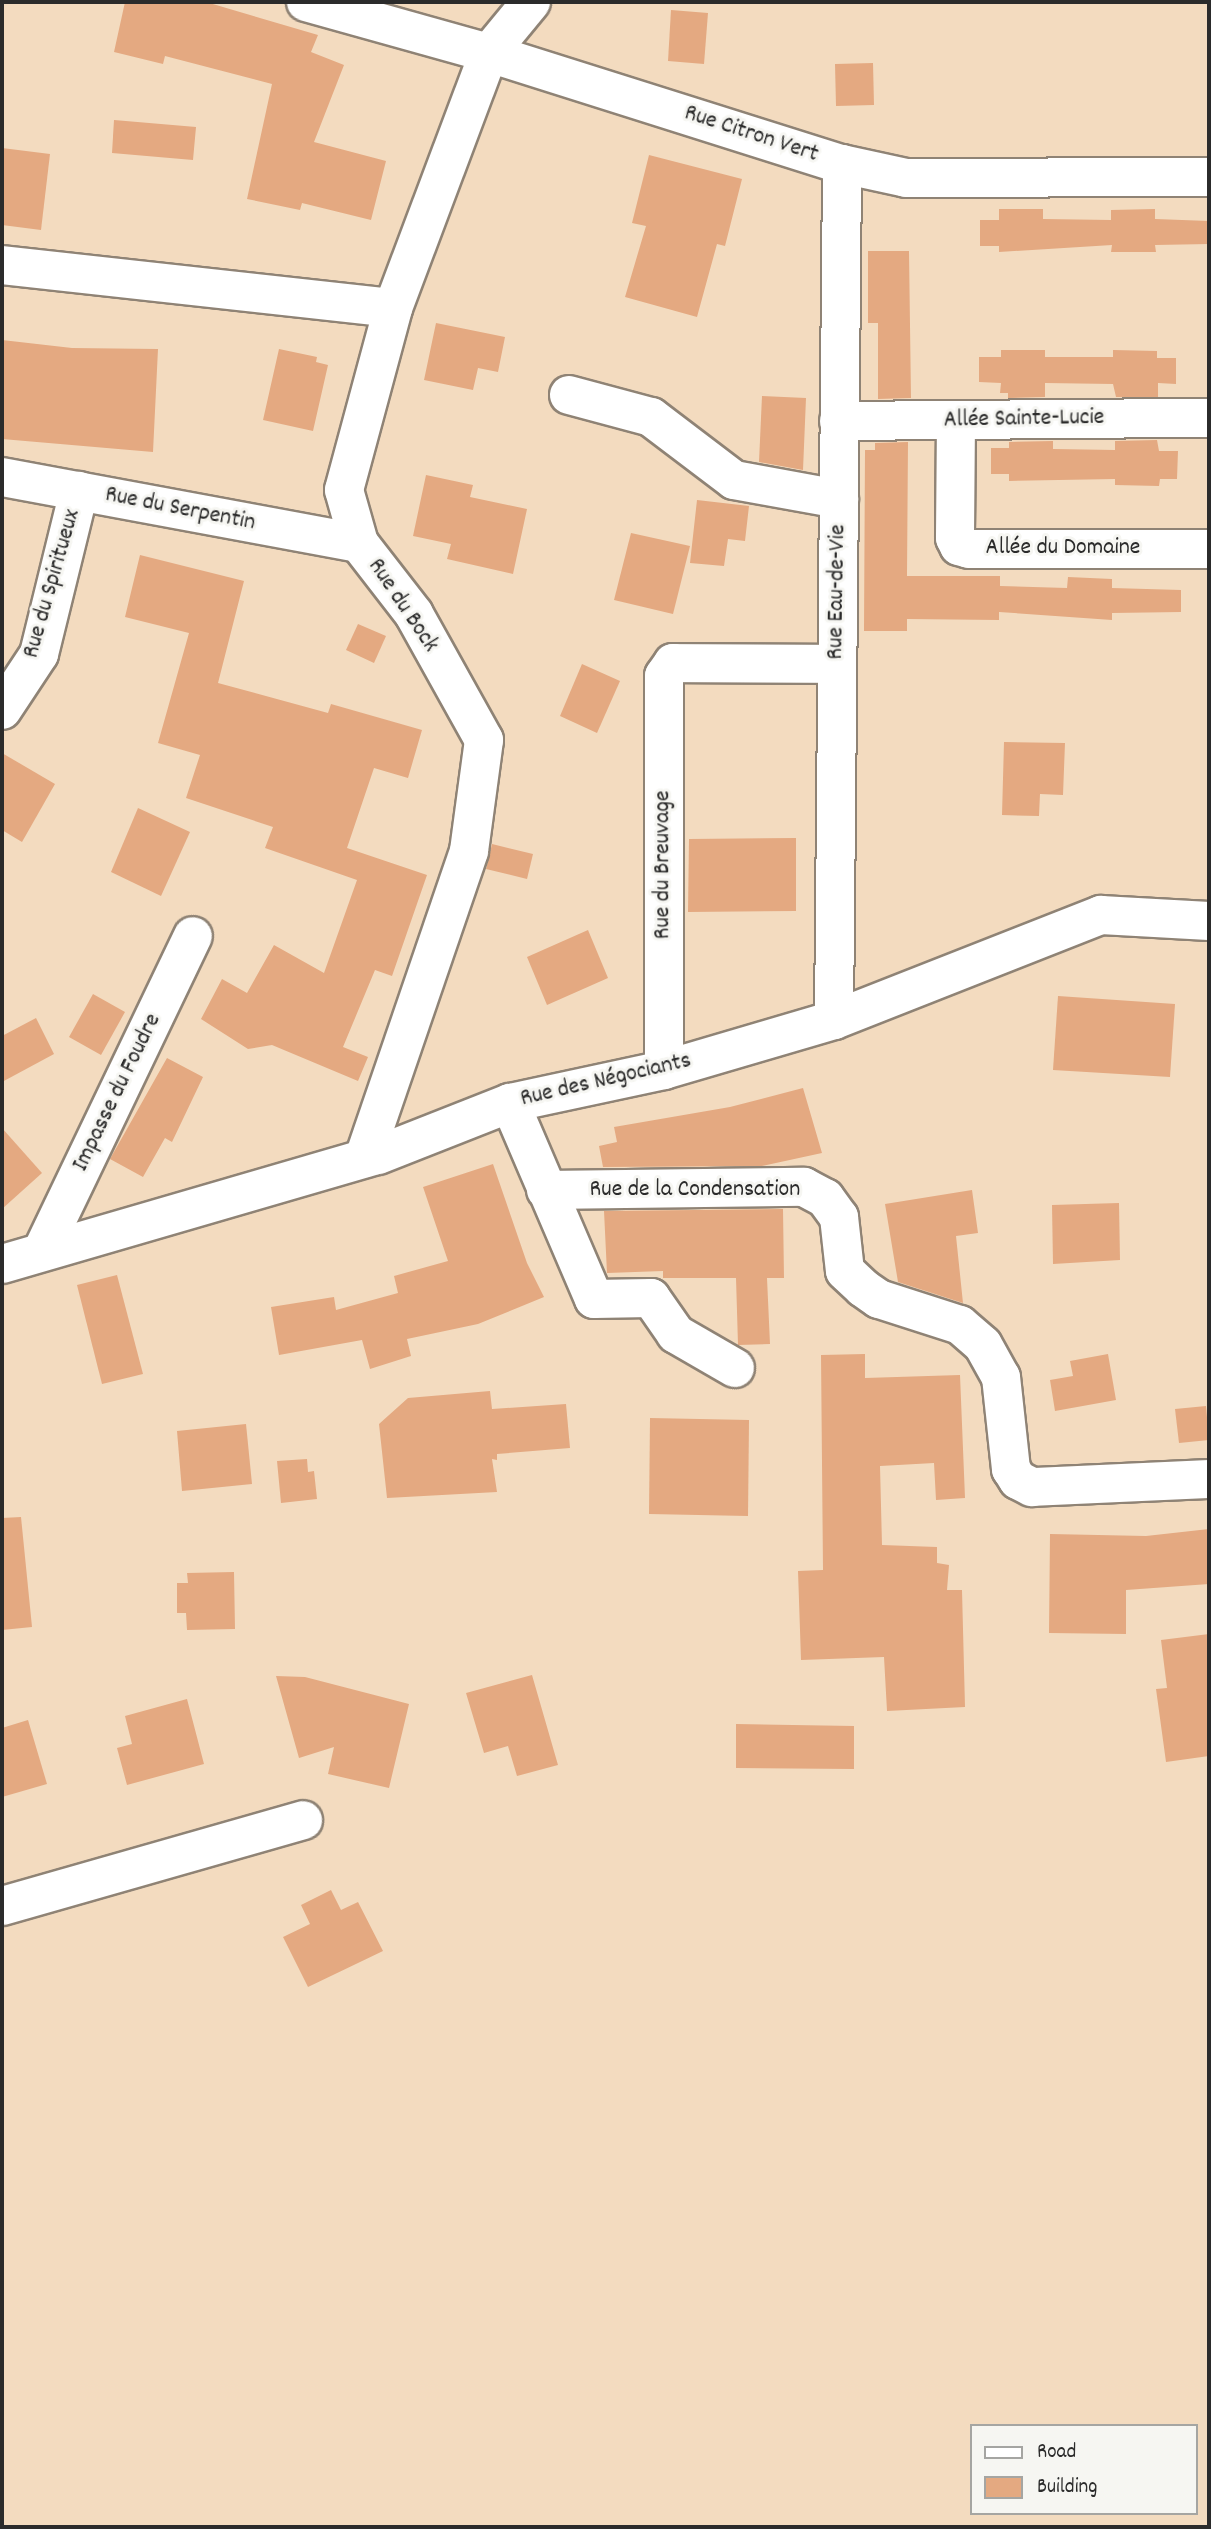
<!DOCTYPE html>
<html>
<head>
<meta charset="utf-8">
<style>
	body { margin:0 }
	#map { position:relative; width:1211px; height:2529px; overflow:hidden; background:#f3dbbf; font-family:Dekko,sans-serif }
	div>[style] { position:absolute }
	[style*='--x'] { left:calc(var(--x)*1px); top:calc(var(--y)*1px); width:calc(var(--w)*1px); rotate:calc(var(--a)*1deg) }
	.building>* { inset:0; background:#e4a981 }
	.roads { filter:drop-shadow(2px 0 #8f8375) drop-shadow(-2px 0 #8f8375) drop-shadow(0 2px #8f8375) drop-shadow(0 -2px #8f8375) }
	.minor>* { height:38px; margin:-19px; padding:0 19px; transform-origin:19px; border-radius:19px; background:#fff }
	span { translate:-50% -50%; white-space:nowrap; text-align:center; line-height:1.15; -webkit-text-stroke:6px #f6f6f2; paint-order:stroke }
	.street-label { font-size:24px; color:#2b2b2b }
	.frame { position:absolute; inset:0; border:4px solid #2b2b2b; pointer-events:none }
	.legend { position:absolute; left:970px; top:2424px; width:228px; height:91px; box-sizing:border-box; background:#f6f6f2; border:2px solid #a5a5a2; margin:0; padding:9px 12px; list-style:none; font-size:21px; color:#2b2b2b }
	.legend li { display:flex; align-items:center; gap:14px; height:35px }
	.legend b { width:35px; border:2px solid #a5a5a2 }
</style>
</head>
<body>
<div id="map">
	<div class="building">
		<i style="clip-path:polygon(125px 2px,206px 2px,318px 35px,311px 52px,344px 65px,314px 142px,386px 161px,371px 220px,302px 203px,300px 210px,247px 199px,272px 84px,165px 56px,163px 64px,114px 52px)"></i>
		<i style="clip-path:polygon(671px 10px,708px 13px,704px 64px,668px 61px)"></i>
		<i style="clip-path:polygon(873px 63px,874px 105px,836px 106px,835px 64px)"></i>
		<i style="clip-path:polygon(114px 120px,196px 127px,193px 160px,112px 153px)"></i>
		<i style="clip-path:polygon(2px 148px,50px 154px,41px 230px,2px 225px)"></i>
		<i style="clip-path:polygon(649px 155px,742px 179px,725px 246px,717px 244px,697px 317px,625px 297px,646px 226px,632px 223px)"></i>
		<i style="clip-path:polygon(999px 209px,1043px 209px,1043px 219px,1111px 220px,1111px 210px,1155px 209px,1155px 219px,1209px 221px,1209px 244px,1155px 245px,1156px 252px,1111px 252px,1112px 245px,999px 252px,999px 246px,980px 246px,980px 220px,999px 220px)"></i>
		<i style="clip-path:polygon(868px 251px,909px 251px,911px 398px,878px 399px,878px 323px,868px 323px)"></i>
		<i style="clip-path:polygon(436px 323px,505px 337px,498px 372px,478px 368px,473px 390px,424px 380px)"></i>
		<i style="clip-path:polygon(2px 340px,72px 348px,158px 349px,153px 452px,2px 439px)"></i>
		<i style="clip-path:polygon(279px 349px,317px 357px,316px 362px,328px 365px,313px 431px,263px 420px)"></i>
		<i style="clip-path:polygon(1001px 350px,1045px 350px,1045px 357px,1113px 357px,1113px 350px,1157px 351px,1157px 358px,1176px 358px,1176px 384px,1158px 383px,1158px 397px,1116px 397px,1113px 384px,1045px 383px,1045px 397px,1008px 398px,1008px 393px,1000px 393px,1001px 383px,979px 382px,979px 357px,1001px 357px)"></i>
		<i style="clip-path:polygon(762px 396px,806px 398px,803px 470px,759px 462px)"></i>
		<i style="clip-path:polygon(1157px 440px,1159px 451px,1178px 451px,1177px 479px,1160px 479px,1159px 486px,1115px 485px,1115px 479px,1009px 481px,1009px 474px,991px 474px,991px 448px,1009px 448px,1009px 442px,1053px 441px,1053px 449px,1115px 450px,1115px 441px)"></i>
		<i style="clip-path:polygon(908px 442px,907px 576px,1000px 576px,1000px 586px,1067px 588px,1068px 577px,1112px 579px,1112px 588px,1181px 590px,1181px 612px,1112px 613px,1112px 620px,999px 612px,999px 620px,907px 619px,907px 631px,864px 631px,865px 450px,875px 450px,875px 443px)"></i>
		<i style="clip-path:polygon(426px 475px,473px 485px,470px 497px,527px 509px,513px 574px,447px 559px,451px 544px,413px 536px)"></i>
		<i style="clip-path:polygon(697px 500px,749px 506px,745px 541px,728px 539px,724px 566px,690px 563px)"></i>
		<i style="clip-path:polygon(631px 533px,690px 546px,673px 614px,614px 600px)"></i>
		<i style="clip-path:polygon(140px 555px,244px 581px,218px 683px,328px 713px,331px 704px,422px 730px,408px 778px,374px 768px,347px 848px,427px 875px,392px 976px,375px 970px,343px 1047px,368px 1057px,358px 1081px,272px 1045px,248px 1049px,201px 1019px,222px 979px,247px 993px,274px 945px,324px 973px,357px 880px,265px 848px,273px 827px,186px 798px,200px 755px,158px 743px,189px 633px,125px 617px)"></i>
		<i style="clip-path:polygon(358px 624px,386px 636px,374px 663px,346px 650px)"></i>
		<i style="clip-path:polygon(582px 664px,620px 681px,597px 733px,560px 716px)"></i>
		<i style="clip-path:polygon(1004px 742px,1065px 743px,1063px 795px,1040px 794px,1039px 816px,1002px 815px)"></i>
		<i style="clip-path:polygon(2px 753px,55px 784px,22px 842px,2px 830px)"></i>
		<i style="clip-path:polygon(138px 808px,190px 832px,161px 896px,111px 872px)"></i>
		<i style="clip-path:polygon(796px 838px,796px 911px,688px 912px,689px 839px)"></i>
		<i style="clip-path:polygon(492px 844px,533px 854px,527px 879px,486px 869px)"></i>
		<i style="clip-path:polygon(588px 930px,608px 978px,547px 1005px,527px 957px)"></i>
		<i style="clip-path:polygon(93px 994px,125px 1012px,101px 1055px,69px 1037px)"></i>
		<i style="clip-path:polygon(1058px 996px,1175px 1004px,1170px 1077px,1053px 1070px)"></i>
		<i style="clip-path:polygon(36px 1018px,54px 1054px,2px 1082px,2px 1036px)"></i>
		<i style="clip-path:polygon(167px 1058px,203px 1077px,172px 1142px,165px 1138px,143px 1177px,110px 1159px)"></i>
		<i style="clip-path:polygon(803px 1088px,822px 1153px,762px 1166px,603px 1167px,599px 1146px,617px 1142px,614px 1127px,730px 1107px)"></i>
		<i style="clip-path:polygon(2px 1128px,42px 1173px,2px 1209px)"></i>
		<i style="clip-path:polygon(493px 1164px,527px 1263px,544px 1297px,478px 1324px,407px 1339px,411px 1356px,370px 1369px,362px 1340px,279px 1355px,271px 1307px,334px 1297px,336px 1310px,398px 1293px,394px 1276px,448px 1261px,423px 1187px)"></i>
		<i style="clip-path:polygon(972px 1190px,978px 1233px,956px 1236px,963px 1303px,898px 1282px,885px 1204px)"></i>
		<i style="clip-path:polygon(1119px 1203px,1120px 1260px,1053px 1264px,1052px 1205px)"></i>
		<i style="clip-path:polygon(783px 1209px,784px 1278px,767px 1278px,770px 1344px,738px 1345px,736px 1278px,663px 1278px,663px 1271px,607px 1273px,604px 1211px)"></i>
		<i style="clip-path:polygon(117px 1275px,143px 1374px,102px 1384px,77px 1285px)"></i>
		<i style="clip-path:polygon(865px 1354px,865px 1378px,960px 1375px,965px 1498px,936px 1500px,934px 1463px,880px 1466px,882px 1545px,937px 1547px,937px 1563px,949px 1565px,947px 1590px,962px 1590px,965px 1707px,887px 1711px,884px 1657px,801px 1660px,798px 1571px,823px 1570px,821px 1355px)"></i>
		<i style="clip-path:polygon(1108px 1354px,1116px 1400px,1055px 1411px,1050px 1380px,1073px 1376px,1070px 1361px)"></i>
		<i style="clip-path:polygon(490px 1391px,492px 1409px,566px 1404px,570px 1448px,497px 1454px,497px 1460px,492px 1459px,497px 1492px,387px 1498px,379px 1424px,408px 1398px)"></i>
		<i style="clip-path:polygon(1206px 1406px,1209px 1440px,1179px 1443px,1175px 1409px)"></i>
		<i style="clip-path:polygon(650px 1418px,749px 1420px,748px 1516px,649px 1514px)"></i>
		<i style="clip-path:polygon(246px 1424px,252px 1484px,182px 1491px,177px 1431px)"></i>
		<i style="clip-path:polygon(307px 1459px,308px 1472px,314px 1471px,317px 1499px,281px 1503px,277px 1461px)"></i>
		<i style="clip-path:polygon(21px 1517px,32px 1627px,2px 1630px,2px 1518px)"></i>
		<i style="clip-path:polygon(1209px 1529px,1209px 1584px,1126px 1590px,1126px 1634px,1049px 1633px,1050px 1534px,1146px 1536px)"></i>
		<i style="clip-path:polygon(234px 1572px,235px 1629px,187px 1630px,186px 1613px,177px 1613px,177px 1583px,188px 1583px,187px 1573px)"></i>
		<i style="clip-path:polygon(1209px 1634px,1209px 1756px,1166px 1762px,1156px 1689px,1167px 1688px,1161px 1640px)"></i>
		<i style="clip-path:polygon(532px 1675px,558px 1765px,517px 1776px,508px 1746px,484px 1753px,466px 1693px)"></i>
		<i style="clip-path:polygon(276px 1676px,305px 1677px,409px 1704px,389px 1788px,328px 1774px,334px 1747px,299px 1758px)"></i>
		<i style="clip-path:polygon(187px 1699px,204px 1764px,127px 1785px,117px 1748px,132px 1744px,125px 1716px)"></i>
		<i style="clip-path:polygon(28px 1720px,47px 1784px,2px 1797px,2px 1728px)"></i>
		<i style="clip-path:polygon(736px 1724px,854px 1726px,854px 1769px,736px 1768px)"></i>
		<i style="clip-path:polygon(331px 1890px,341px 1910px,358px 1902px,383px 1951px,308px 1987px,283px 1937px,310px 1924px,301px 1905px)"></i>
	</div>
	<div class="roads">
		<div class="minor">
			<i style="--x:306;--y:2;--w:190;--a:15.6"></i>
			<i style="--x:489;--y:53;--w:370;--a:17.5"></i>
			<i style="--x:842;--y:164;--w:66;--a:12.3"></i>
			<i style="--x:906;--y:178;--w:303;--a:-0.2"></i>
			<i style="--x:2;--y:265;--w:393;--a:6.3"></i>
			<i style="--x:569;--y:395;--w:85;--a:15"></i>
			<i style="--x:651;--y:417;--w:104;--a:37.2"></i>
			<i style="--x:734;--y:480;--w:107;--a:10.3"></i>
			<i style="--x:956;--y:420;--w:118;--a:90.5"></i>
			<i style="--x:955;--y:538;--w:9;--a:63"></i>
			<i style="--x:959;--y:546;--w:10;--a:17"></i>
			<i style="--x:969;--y:549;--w:240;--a:0"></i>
			<i style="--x:839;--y:421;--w:370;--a:-0.5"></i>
			<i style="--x:2;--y:477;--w:363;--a:10.5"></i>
			<i style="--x:2;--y:710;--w:67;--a:-56.5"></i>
			<i style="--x:39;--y:654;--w:168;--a:-76.2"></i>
			<i style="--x:834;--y:1020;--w:856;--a:-89.46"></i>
			<i style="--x:664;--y:1070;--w:394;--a:-90"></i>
			<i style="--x:664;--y:676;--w:16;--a:-55"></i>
			<i style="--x:673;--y:663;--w:164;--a:0.3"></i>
			<i style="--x:510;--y:1103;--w:213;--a:66.8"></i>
			<i style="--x:594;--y:1299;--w:57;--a:-1"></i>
			<i style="--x:651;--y:1298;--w:44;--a:55.2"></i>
			<i style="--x:676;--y:1334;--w:68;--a:30"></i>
			<i style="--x:364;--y:1158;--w:324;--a:-71.1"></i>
			<i style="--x:469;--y:851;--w:112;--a:-82.3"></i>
			<i style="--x:484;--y:740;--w:144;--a:-119.1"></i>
			<i style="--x:414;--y:614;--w:90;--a:-127.8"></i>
			<i style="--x:359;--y:543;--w:55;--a:-105.8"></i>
			<i style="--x:344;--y:490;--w:188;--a:-74.9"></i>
			<i style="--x:393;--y:308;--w:272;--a:-69.4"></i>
			<i style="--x:489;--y:53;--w:66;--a:-50.5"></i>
			<i style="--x:546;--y:1190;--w:258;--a:-0.7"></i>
			<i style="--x:804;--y:1187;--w:24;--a:28"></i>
			<i style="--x:825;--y:1198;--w:24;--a:54"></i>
			<i style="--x:839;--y:1217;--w:54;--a:83.7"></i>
			<i style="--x:845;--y:1271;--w:25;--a:43"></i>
			<i style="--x:863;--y:1288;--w:19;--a:35"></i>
			<i style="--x:879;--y:1299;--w:85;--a:17.8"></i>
			<i style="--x:960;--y:1325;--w:30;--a:41"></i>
			<i style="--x:983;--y:1345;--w:37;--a:61"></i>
			<i style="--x:1001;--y:1377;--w:93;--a:83.8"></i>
			<i style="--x:1011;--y:1469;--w:13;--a:58"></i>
			<i style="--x:1018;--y:1480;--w:16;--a:27"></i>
			<i style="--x:1032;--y:1487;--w:177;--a:-2.6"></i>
			<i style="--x:42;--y:1251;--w:349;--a:-64.4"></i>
			<i style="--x:2;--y:1264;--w:391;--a:-16.2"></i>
			<i style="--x:378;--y:1155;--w:142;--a:-21.5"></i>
			<i style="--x:510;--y:1103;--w:157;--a:-12.1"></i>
			<i style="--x:664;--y:1070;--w:177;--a:-16.4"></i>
			<i style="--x:834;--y:1020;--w:287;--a:-21.5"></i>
			<i style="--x:1101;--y:915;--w:108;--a:3.2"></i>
			<i style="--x:2;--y:1906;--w:313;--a:-15.9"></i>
		</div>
	</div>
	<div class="street-label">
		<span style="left:751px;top:135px;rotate:18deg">Rue Citron Vert</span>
		<span style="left:1024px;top:420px;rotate:-1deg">Allée Sainte-Lucie</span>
		<span style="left:180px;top:510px;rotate:11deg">Rue du Serpentin</span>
		<span style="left:1063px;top:549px">Allée du Domaine</span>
		<span style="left:53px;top:584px;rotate:-74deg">Rue du Spiritueux</span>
		<span style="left:838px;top:592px;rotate:-89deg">Rue Eau-de-Vie</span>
		<span style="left:402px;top:606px;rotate:56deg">Rue du Bock</span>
		<span style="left:664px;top:865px;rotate:-90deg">Rue du Breuvage</span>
		<span style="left:606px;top:1081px;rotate:-13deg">Rue des Négociants</span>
		<span style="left:118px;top:1093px;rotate:-64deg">Impasse du Foudre</span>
		<span style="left:695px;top:1191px">Rue de la Condensation</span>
	</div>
	<div class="frame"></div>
	<ul class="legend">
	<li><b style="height:9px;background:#fff"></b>Road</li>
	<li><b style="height:19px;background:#e4a981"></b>Building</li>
	</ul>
</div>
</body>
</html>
